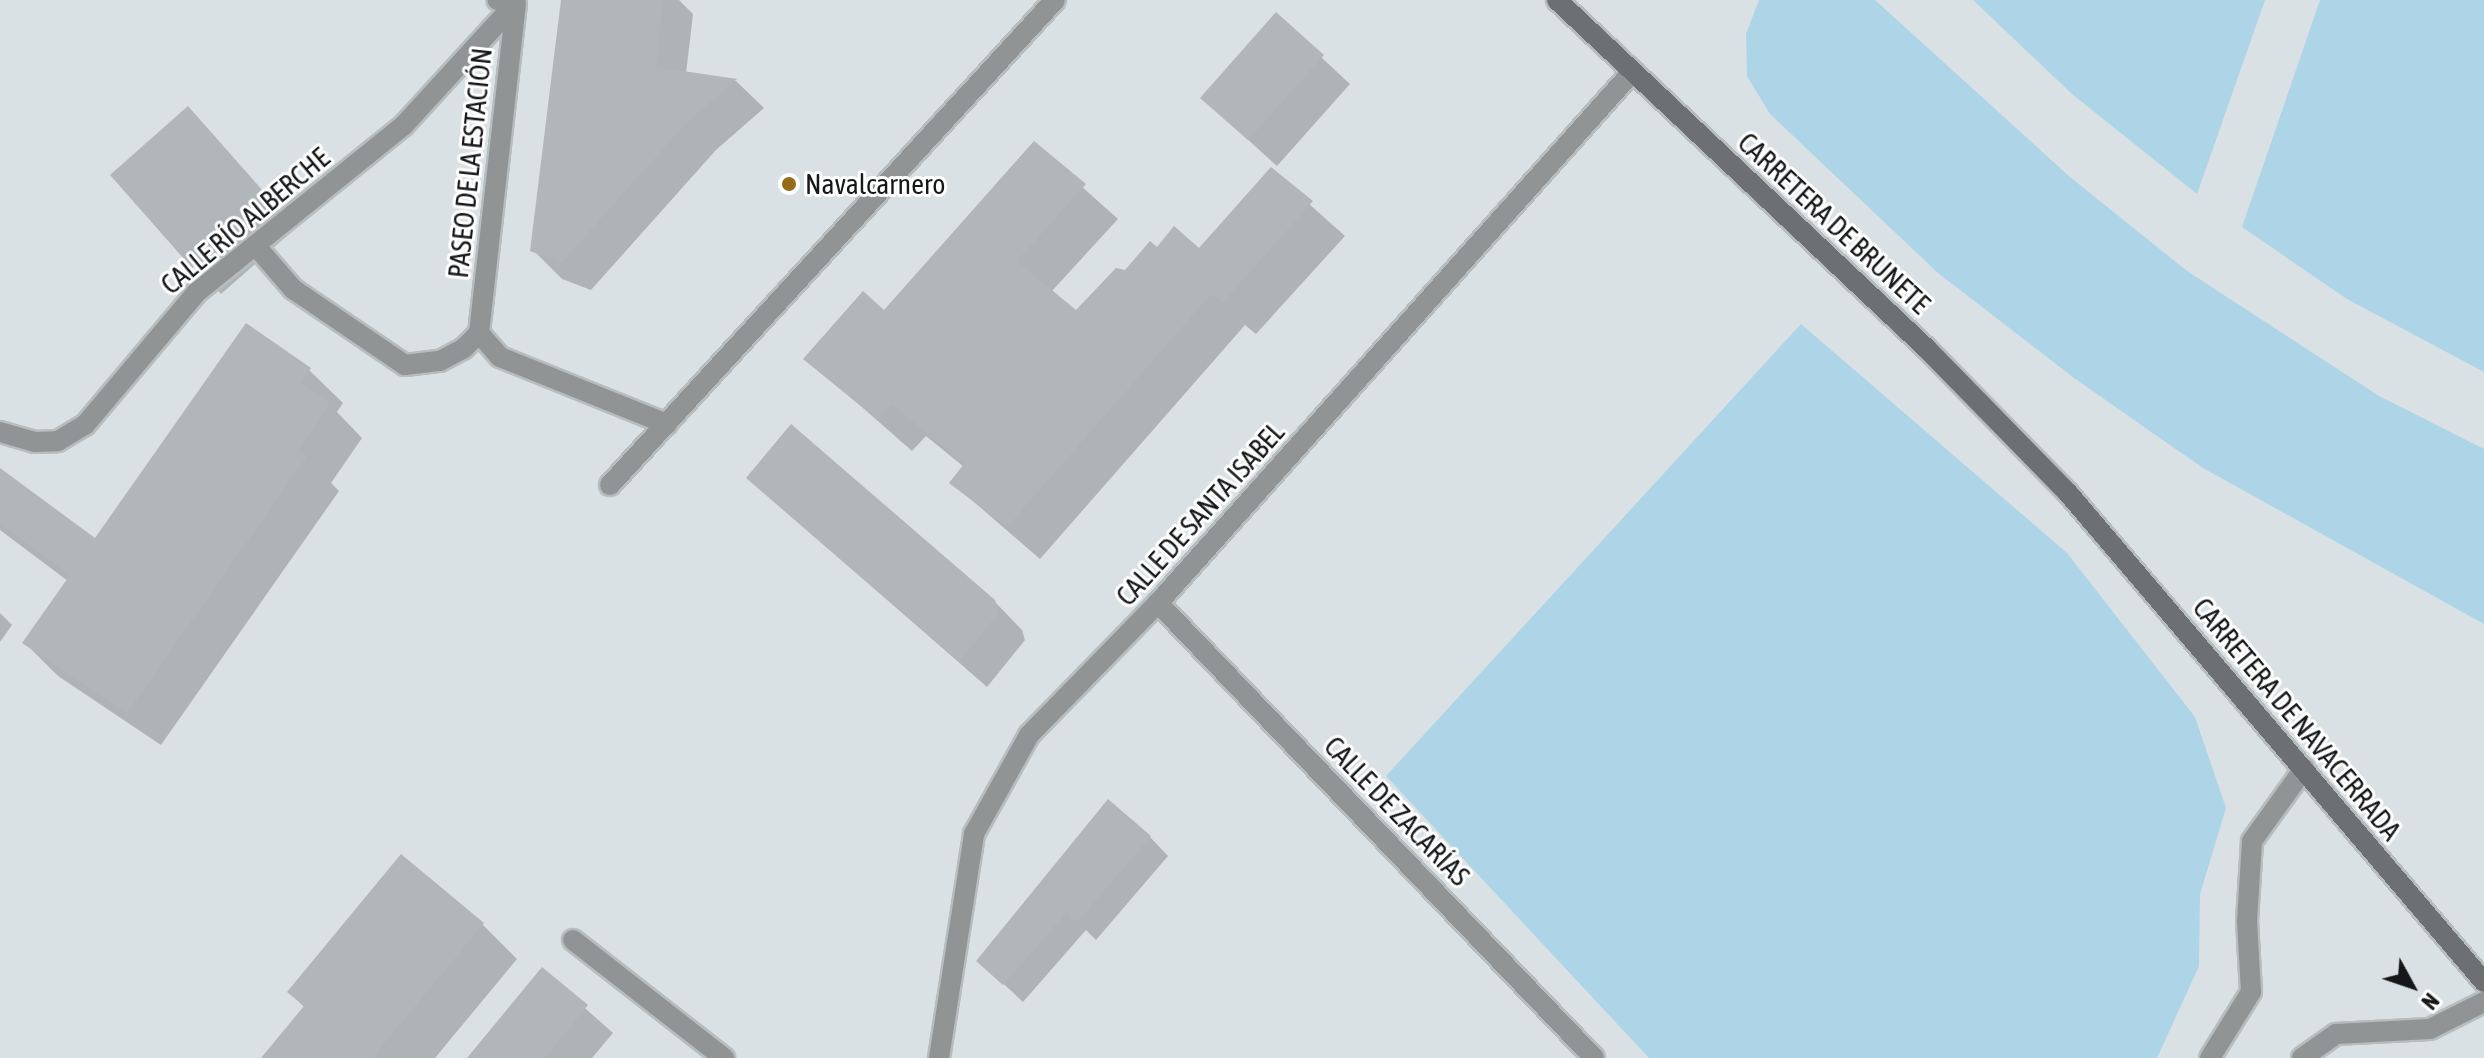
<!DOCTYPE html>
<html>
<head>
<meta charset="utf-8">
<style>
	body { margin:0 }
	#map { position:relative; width:2484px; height:1058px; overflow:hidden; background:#dae1e4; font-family:"Asap Condensed",sans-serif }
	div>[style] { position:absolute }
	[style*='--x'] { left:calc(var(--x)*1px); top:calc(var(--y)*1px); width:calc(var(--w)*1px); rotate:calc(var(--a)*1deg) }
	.green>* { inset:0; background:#add4e7 }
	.shadow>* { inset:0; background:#0003 }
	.building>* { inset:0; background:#b0b6b9 }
	.roads { filter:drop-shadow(2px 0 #b7bdbf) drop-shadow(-2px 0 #b7bdbf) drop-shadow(0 2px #b7bdbf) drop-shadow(0 -2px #b7bdbf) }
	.lane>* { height:20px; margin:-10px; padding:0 10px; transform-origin:10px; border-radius:10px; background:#919495 }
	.street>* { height:20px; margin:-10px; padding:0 10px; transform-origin:10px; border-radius:10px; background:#919495 }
	.secondary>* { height:20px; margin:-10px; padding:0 10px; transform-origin:10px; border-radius:10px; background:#6c7072 }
	.dots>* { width:22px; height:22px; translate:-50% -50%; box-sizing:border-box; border:4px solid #fff; border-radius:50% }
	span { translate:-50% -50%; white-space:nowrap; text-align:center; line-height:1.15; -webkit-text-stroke:6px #fff; paint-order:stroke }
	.street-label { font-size:28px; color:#151718 }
	.poi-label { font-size:28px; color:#151718 }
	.left { translate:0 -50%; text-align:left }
	.north { position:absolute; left:2372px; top:946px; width:80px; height:80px; -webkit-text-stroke:6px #fff; paint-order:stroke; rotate:130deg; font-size:22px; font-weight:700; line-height:32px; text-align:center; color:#151718 }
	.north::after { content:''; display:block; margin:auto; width:28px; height:36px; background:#151718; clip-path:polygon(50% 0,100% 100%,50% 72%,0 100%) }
</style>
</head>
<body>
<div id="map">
	<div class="green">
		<i style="clip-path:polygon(1759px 0,1875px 0,2070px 177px,2187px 271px,2379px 396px,2484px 449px,2484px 624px,2203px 468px,2074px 378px,1938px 273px,1770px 114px,1747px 76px,1746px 34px)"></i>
		<i style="clip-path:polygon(1973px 0,2265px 0,2197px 194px,2072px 94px)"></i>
		<i style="clip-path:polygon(2320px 0,2484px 0,2484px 372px,2347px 299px,2242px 227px)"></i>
		<i style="clip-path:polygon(1801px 324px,2067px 553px,2195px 717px,2226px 808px,2200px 894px,2199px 966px,2157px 1058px,1649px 1058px,1386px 776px)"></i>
	</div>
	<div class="shadow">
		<i style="clip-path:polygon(562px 0,679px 0,693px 14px,686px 74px,736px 81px,764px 108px,716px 150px,591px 290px,562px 279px,533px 250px)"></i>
		<i style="clip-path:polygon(1276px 15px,1350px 84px,1277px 166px,1202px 98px)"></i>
		<i style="clip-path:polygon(188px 109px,296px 228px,221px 294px,113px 175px)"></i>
		<i style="clip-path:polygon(1034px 144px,1118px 219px,1051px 292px,1076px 313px,1157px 250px,1199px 251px,1271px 170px,1345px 236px,1256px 334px,1245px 325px,1040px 559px,952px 483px,964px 467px,926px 436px,912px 451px,806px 358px,884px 313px)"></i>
		<i style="clip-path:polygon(309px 370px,343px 403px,337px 412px,362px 438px,331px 483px,339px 491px,161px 745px,58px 676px,25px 643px,68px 581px,0 530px,0 471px,96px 541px)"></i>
		<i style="clip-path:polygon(748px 478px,994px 601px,1022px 630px,1025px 640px,987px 687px)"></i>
		<i style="clip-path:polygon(0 613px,12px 625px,0 642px)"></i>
		<i style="clip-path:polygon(1150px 837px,1168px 856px,1096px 940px,1086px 930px,1023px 1002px,979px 961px)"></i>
		<i style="clip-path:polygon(482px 924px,517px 959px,435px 1058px,274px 1058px,305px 1008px,290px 992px)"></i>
		<i style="clip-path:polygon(542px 970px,613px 1033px,592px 1058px,470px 1058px)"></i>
	</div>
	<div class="building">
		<i style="clip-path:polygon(561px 0,663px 0,656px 67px,737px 79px,687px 122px,561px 263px,530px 251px)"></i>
		<i style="clip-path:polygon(1276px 12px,1324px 55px,1248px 140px,1200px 98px)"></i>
		<i style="clip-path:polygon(188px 106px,271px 200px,192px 268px,110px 175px)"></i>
		<i style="clip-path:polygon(1034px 141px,1086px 184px,1017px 261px,1076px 310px,1116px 268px,1125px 270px,1150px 241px,1157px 247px,1174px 226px,1199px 248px,1271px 167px,1313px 201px,1222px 303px,1211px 294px,1007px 527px,949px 483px,964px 464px,892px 404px,878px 420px,803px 359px,863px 291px,884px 310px)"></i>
		<i style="clip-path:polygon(246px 323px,311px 368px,300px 383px,330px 403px,298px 450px,307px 456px,127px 713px,22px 643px,70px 575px,0 524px,0 468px,95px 538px)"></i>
		<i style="clip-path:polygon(791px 424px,995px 600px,999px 612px,959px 662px,746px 478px)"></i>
		<i style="clip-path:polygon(1108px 799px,1151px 836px,1077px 922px,1066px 913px,1003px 985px,976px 961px)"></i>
		<i style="clip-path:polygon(401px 854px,484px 923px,372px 1058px,261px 1058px,304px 1006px,287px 992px)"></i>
		<i style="clip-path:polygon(542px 967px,588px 1005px,545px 1058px,467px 1058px)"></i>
	</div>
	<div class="roads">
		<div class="lane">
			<i style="--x:573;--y:940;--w:192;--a:38"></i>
		</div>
		<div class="street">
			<i style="--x:255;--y:245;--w:58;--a:49.2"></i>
			<i style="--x:293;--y:289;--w:135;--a:34.2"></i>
			<i style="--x:405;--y:365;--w:35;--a:-7"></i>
			<i style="--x:440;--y:361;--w:26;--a:-28"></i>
			<i style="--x:463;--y:349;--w:23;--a:-45"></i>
			<i style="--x:479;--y:333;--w:332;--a:-83.6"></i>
			<i style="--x:479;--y:333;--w:32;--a:49"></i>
			<i style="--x:500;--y:357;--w:180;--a:21.9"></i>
			<i style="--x:0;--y:432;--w:35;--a:16"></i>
			<i style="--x:34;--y:442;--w:24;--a:-2"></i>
			<i style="--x:58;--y:441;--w:31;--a:-31"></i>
			<i style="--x:85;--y:425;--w:172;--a:-49.9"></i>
			<i style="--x:196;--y:293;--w:267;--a:-38.9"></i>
			<i style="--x:404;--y:125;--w:164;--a:-47.5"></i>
			<i style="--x:515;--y:4;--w:18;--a:-167"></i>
			<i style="--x:610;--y:485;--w:658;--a:-47.46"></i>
			<i style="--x:1158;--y:603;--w:630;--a:46.22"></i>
			<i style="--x:939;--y:1058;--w:227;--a:-81.1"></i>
			<i style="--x:974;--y:834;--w:113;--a:-60.9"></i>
			<i style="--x:1029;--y:735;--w:185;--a:-45.7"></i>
			<i style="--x:1158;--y:603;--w:713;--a:-48.24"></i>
			<i style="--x:2210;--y:1058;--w:78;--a:-58.2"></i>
			<i style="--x:2251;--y:992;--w:71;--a:-93.2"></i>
			<i style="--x:2247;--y:921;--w:80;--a:-86.4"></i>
			<i style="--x:2252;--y:841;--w:89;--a:-54.2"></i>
			<i style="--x:2302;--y:1058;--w:42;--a:-35.2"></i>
			<i style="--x:2336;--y:1034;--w:94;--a:-3"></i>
			<i style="--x:2430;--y:1029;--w:60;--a:-26.6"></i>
		</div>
		<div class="secondary">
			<i style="--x:1557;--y:0;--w:507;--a:43.32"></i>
			<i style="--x:1926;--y:348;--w:203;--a:45.6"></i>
			<i style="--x:2068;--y:493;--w:642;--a:49.61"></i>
		</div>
	</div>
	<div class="dots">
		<i style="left:789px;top:184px;background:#966b17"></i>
	</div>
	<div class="street-label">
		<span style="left:470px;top:163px;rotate:-84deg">PASEO DE LA ESTACIÓN</span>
		<span style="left:245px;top:221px;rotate:-40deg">CALLE RÍO ALBERCHE</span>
		<span style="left:1834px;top:223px;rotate:43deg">CARRETERA DE BRUNETE</span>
		<span style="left:1200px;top:514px;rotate:-48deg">CALLE DE SANTA ISABEL</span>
		<span style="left:2297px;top:719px;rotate:50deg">CARRETERA DE NAVACERRADA</span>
		<span style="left:1397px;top:811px;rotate:46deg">CALLE DE ZACARÍAS</span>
	</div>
	<div class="poi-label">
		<span class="left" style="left:805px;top:184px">Navalcarnero</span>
	</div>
	<div class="north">N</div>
</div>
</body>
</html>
